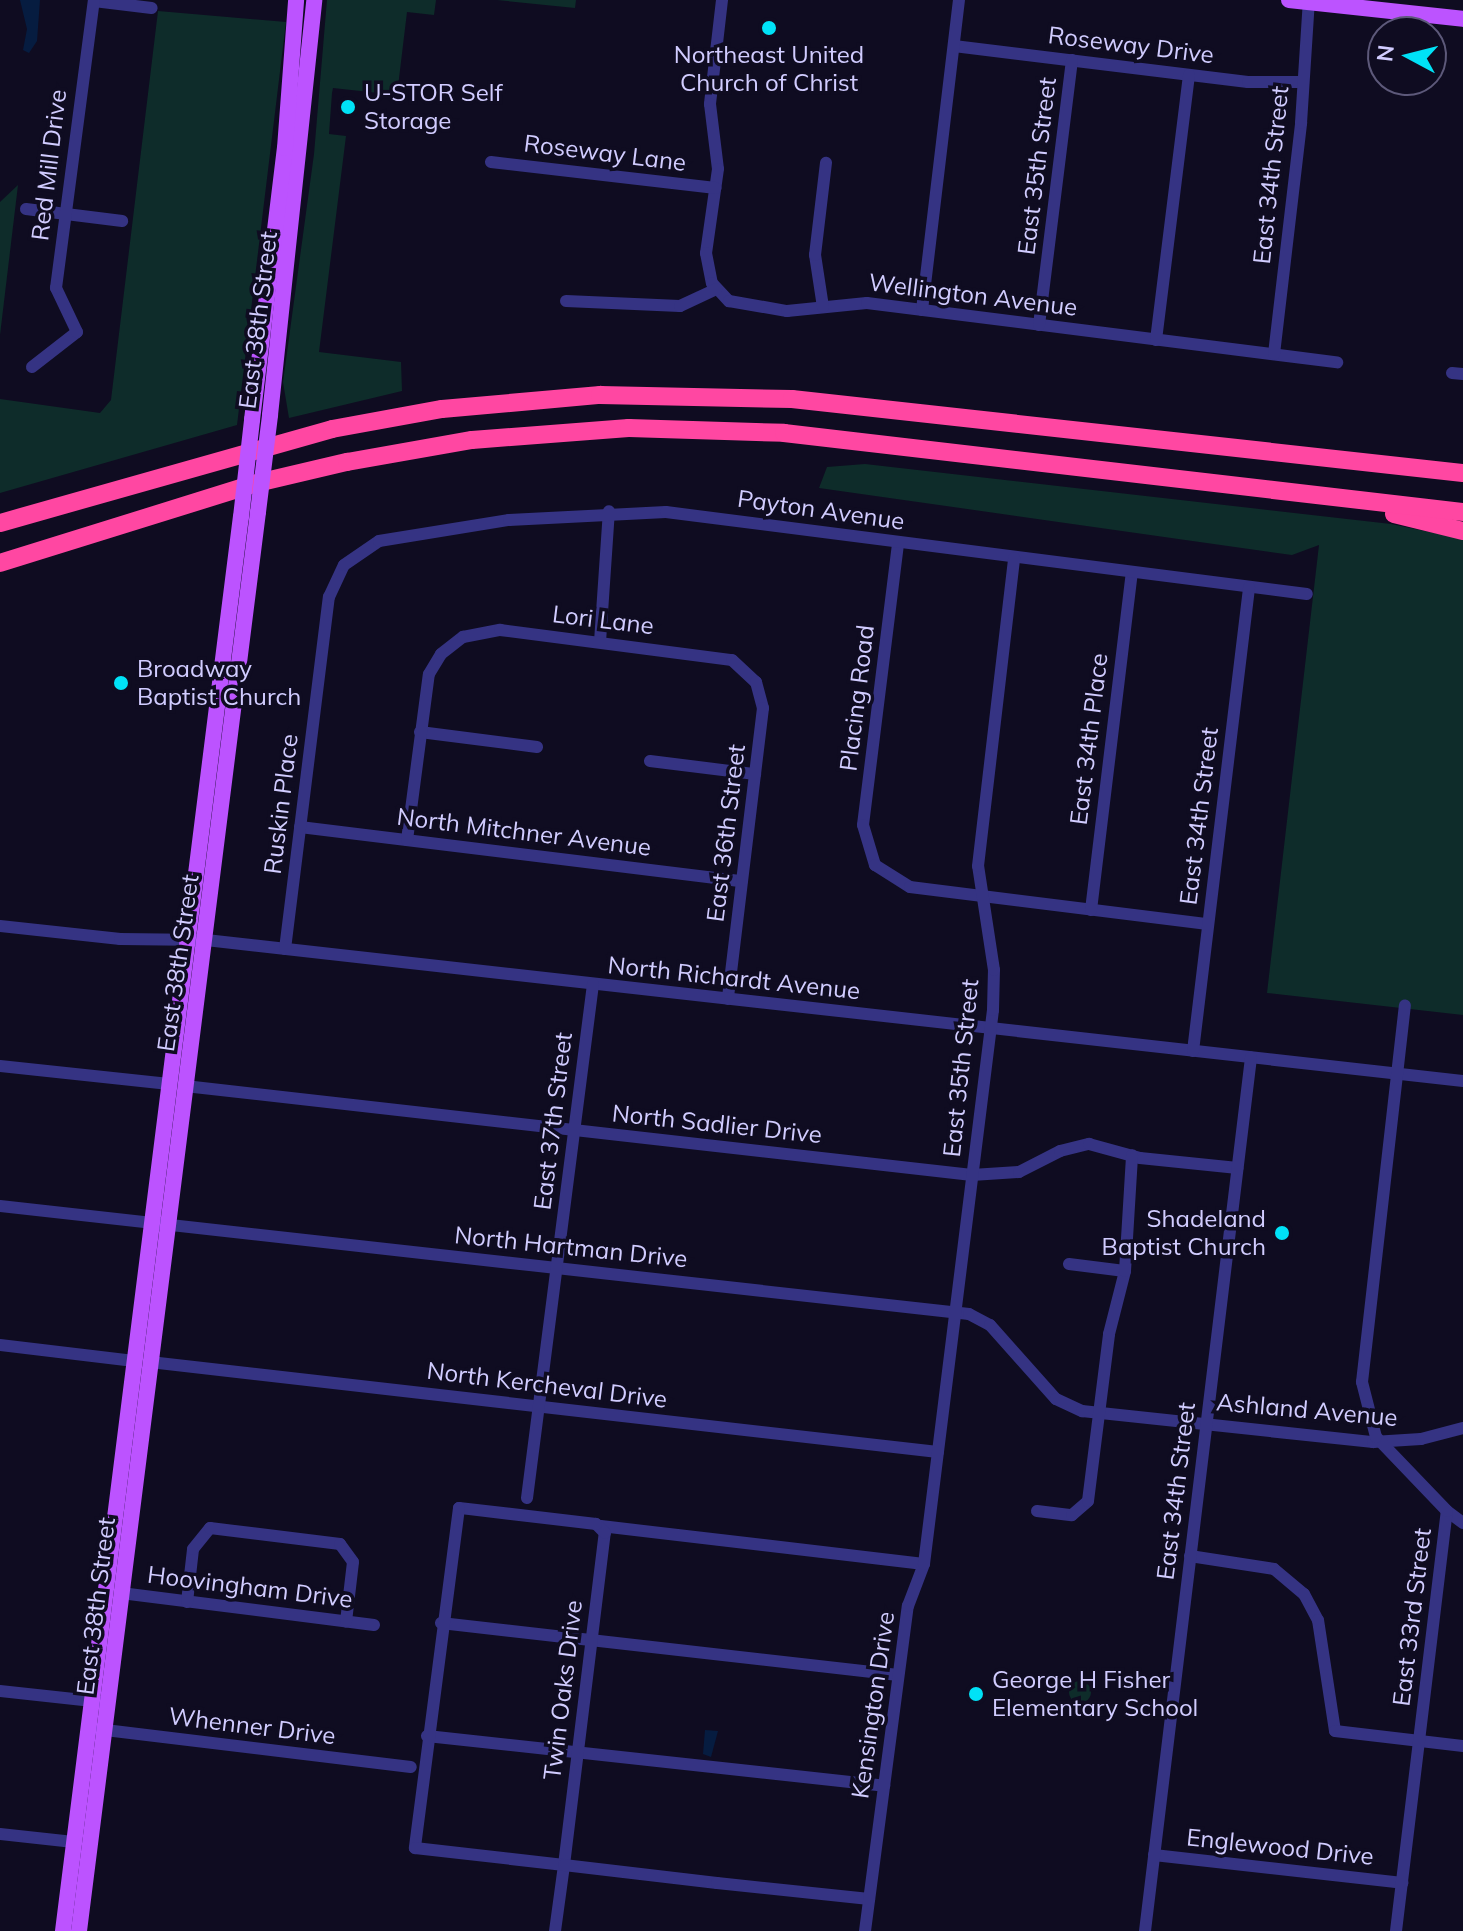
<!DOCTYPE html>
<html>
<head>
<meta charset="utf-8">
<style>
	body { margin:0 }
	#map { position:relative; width:1463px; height:1931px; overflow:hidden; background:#0f0c21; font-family:Mulish,sans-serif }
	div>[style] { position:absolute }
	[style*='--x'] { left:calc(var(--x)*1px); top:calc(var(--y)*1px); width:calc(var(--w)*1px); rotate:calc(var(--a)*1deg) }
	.green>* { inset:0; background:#0e2c2a }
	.round { border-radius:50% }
	.water>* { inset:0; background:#061c40 }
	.minor>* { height:12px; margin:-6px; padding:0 6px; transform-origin:6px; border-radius:6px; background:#353383 }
	.major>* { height:16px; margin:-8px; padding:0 8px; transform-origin:8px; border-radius:8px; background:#bc53ff }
	.highway>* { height:18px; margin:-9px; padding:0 9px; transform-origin:9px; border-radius:9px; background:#ff47a2 }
	.major-bridge>* { height:16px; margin:-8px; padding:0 8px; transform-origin:8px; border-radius:8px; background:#bc53ff }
	.dots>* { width:22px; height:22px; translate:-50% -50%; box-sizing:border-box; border:4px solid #0f0c21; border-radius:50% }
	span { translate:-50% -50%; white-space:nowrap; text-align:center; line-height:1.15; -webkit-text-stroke:7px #0f0c21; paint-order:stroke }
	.street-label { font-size:24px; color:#d1ccff }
	.poi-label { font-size:24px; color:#d1ccff }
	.left { translate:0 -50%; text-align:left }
	.right { translate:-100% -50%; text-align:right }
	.north { position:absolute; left:1367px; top:16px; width:80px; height:80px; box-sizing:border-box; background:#0f0c21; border:2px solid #5d597a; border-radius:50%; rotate:277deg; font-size:22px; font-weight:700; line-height:32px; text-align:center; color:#d1ccff }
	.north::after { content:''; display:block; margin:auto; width:28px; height:36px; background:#00e2f7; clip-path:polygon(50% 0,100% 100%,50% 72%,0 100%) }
</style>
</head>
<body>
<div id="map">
	<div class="green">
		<i style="clip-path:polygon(327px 0,436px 0,434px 15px,407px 12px,397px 95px,333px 88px,332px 93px,329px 134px,346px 136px,319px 352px,401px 362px,402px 391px,289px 418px,283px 382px,314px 154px)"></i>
		<i style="clip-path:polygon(497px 0,576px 0,575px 8px)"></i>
		<i style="clip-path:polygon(158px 11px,286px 22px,237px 425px,0 493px,0 399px,100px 413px,111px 400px)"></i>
		<i style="clip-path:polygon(18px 185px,0 335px,0 202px)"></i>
		<i style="clip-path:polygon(865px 464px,1391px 524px,1463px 539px,1463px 1015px,1267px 993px,1319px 545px,1292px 555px,819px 488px,827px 467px)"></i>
		<i class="round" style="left:1069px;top:1681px;width:22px;height:22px"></i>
	</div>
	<div class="water">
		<i style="clip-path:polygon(20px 0,40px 0,37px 41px,29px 53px,23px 50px,27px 29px)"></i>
		<i style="clip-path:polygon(705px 1730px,718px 1731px,711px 1757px,703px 1754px)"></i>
	</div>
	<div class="minor">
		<i style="--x:722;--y:0;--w:105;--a:96.6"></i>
		<i style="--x:710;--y:104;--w:65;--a:83"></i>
		<i style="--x:718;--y:169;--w:85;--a:98.1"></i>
		<i style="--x:706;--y:253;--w:31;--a:79"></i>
		<i style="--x:712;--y:283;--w:25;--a:47"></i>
		<i style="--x:729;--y:301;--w:59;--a:9.8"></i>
		<i style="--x:787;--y:311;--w:80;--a:-5.7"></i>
		<i style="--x:867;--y:303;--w:474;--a:7.2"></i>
		<i style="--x:94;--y:1;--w:58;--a:6.9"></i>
		<i style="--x:954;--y:46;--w:296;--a:7"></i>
		<i style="--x:1248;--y:82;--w:55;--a:0"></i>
		<i style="--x:491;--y:162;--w:226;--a:6.6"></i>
		<i style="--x:26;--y:209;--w:97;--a:7.1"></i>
		<i style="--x:566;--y:301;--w:114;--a:2.5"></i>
		<i style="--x:680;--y:306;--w:40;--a:-25"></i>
		<i style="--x:823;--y:307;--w:53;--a:-98.7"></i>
		<i style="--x:815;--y:255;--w:93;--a:-83.2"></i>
		<i style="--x:922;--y:310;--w:312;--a:-83.2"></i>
		<i style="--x:1039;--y:325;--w:267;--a:-82.9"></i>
		<i style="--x:1156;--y:340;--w:267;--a:-82.9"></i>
		<i style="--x:1274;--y:354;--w:233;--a:-83.3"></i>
		<i style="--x:1301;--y:123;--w:123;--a:-86.3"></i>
		<i style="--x:32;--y:367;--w:57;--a:-37.9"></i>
		<i style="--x:77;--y:332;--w:49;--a:-115.5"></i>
		<i style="--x:56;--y:288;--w:290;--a:-82.5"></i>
		<i style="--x:1452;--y:373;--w:11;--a:5"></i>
		<i style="--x:898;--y:544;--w:283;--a:97.1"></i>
		<i style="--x:863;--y:825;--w:42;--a:73.3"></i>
		<i style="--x:875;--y:865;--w:41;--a:32.2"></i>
		<i style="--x:910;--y:887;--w:300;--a:7.1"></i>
		<i style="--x:600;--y:642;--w:131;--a:-86.1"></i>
		<i style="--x:420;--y:732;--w:118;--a:7.3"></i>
		<i style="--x:650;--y:761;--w:106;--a:7.1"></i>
		<i style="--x:300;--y:827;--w:445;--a:7"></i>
		<i style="--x:407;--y:840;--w:167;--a:-82.5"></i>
		<i style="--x:429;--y:674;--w:23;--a:-59"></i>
		<i style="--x:441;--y:654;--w:28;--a:-38"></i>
		<i style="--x:463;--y:637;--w:38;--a:-11"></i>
		<i style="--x:500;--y:630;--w:234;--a:7.4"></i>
		<i style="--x:732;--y:660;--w:33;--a:43"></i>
		<i style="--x:756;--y:682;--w:27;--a:75"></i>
		<i style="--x:763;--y:708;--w:293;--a:96.9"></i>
		<i style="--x:1091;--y:910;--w:339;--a:-83.1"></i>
		<i style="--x:0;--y:926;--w:121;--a:6.2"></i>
		<i style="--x:120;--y:939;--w:86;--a:0.7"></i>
		<i style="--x:206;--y:940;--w:1265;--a:6.4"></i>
		<i style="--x:285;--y:949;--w:355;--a:-82.9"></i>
		<i style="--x:329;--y:597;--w:35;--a:-65"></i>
		<i style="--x:344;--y:565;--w:42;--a:-34.4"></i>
		<i style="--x:379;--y:541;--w:132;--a:-9.2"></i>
		<i style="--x:509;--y:520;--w:157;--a:-2.9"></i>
		<i style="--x:666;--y:512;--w:646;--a:7.29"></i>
		<i style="--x:1193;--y:1051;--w:467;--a:-83.1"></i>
		<i style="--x:0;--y:1066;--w:170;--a:6.1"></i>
		<i style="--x:185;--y:1086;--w:792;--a:6.45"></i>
		<i style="--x:972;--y:1175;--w:47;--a:-3.7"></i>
		<i style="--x:1019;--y:1172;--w:46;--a:-27.1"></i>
		<i style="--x:1060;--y:1151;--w:30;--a:-14"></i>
		<i style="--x:1089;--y:1144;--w:53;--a:15.4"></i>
		<i style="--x:1140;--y:1158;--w:98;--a:5.9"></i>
		<i style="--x:0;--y:1206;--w:975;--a:6.36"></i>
		<i style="--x:969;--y:1314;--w:24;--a:28"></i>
		<i style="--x:990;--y:1325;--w:99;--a:48.3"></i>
		<i style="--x:1056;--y:1399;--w:29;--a:25"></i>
		<i style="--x:1082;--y:1411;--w:293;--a:6.1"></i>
		<i style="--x:1373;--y:1442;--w:48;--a:-3.6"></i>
		<i style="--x:1421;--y:1439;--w:43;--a:-14.7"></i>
		<i style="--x:1069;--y:1264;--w:56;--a:7.1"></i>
		<i style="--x:0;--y:1345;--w:135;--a:6.8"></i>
		<i style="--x:150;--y:1362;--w:793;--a:6.52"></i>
		<i style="--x:527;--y:1498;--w:518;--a:-82.68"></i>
		<i style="--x:1037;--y:1511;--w:35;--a:7"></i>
		<i style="--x:1072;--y:1515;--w:21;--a:-41"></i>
		<i style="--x:1088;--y:1501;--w:168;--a:-82.8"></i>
		<i style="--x:1109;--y:1334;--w:65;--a:-75.7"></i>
		<i style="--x:1125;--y:1271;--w:116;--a:-86.5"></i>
		<i style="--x:1447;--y:1511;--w:20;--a:37"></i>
		<i style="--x:601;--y:1526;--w:325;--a:6.7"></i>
		<i style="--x:1190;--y:1556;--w:85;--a:8.8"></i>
		<i style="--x:1274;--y:1569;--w:39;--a:40"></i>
		<i style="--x:1304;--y:1594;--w:30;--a:62"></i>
		<i style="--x:1318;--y:1620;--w:112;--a:81.3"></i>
		<i style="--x:1335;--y:1731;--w:129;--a:6.7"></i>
		<i style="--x:121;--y:1593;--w:255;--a:7.2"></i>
		<i style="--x:187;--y:1602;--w:53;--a:-83.5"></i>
		<i style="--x:193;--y:1549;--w:27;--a:-51"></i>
		<i style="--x:210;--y:1528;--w:131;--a:7"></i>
		<i style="--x:340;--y:1544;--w:22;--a:54"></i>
		<i style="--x:353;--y:1562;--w:60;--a:96.7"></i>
		<i style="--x:441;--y:1623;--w:460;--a:6.5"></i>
		<i style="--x:0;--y:1691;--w:102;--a:6.2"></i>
		<i style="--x:97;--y:1729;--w:316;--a:6.9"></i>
		<i style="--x:427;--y:1736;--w:460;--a:6.2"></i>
		<i style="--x:0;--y:1834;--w:74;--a:6.2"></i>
		<i style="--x:1154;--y:1855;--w:250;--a:6.4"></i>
		<i style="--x:555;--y:1931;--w:67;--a:-82.2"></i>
		<i style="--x:564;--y:1865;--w:335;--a:-83"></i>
		<i style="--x:605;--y:1533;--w:13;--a:-135"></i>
		<i style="--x:596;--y:1524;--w:138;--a:-173.3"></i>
		<i style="--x:459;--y:1508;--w:343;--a:97.4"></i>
		<i style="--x:415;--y:1848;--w:150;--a:6.5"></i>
		<i style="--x:564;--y:1865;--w:154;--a:6.7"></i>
		<i style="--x:717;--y:1883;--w:153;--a:6"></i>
		<i style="--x:865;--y:1931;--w:328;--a:-82.5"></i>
		<i style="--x:908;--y:1606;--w:45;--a:-69.1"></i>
		<i style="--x:924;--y:1564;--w:558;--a:-82.9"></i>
		<i style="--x:993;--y:1010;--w:40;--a:-88.6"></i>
		<i style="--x:994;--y:970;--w:105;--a:-98.7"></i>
		<i style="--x:978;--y:866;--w:310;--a:-83.3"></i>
		<i style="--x:1145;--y:1931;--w:880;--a:-83.08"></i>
		<i style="--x:1396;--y:1931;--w:423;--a:-83.1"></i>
		<i style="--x:1447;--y:1511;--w:103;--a:-133.8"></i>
		<i style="--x:1376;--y:1437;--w:57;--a:-104.3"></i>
		<i style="--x:1362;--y:1382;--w:379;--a:-83.5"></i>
	</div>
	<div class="major">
		<i style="--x:1289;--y:0;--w:175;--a:6.2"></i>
		<i style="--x:270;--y:415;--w:417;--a:-83.9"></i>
		<i style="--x:252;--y:420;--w:274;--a:-83.1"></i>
		<i style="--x:285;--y:148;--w:148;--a:-85.7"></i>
		<i style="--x:63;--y:1931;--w:1425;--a:-82.83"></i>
		<i style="--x:79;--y:1931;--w:1430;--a:-82.81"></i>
	</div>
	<div class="highway">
		<i style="--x:1394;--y:514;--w:71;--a:13.8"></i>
		<i style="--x:0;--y:523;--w:345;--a:-15.8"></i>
		<i style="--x:332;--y:429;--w:112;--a:-10.3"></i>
		<i style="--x:442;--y:409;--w:159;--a:-5.1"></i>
		<i style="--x:600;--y:395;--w:192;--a:1.2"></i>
		<i style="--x:792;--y:399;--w:675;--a:6.29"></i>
		<i style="--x:0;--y:563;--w:265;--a:-17.3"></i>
		<i style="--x:253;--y:484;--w:97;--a:-13.2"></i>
		<i style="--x:347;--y:462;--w:127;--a:-10"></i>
		<i style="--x:472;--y:440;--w:157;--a:-4.4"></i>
		<i style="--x:629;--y:428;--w:155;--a:1.8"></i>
		<i style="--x:784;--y:433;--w:684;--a:6.64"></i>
	</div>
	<div class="major-bridge">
		<i style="--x:258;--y:512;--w:98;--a:-82.9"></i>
		<i style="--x:241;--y:517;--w:98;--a:-83.5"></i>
	</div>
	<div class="dots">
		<i style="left:769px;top:28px;background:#00e2f7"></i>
		<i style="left:348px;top:107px;background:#00e2f7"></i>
		<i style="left:121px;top:683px;background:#00e2f7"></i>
		<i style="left:1282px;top:1233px;background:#00e2f7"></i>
		<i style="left:976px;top:1694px;background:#00e2f7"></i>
	</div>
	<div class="street-label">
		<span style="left:1131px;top:45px;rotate:7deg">Roseway Drive</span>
		<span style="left:605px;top:153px;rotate:7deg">Roseway Lane</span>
		<span style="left:49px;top:165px;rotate:-83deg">Red Mill Drive</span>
		<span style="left:1037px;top:166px;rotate:-83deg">East 35th Street</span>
		<span style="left:1271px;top:175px;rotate:-84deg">East 34th Street</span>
		<span style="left:973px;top:295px;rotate:7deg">Wellington Avenue</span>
		<span style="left:258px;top:320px;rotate:-83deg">East 38th Street</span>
		<span style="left:821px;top:510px;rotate:8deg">Payton Avenue</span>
		<span style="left:603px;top:620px;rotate:7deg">Lori Lane</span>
		<span style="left:857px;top:698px;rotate:-83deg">Placing Road</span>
		<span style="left:1089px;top:739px;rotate:-83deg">East 34th Place</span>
		<span style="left:281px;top:804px;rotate:-83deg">Ruskin Place</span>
		<span style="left:1199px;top:816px;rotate:-83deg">East 34th Street</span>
		<span style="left:524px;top:832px;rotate:7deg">North Mitchner Avenue</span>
		<span style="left:726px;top:833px;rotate:-83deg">East 36th Street</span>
		<span style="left:178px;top:963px;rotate:-82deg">East 38th Street</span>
		<span style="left:734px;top:978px;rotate:6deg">North Richardt Avenue</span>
		<span style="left:961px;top:1068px;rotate:-84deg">East 35th Street</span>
		<span style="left:553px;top:1121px;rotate:-83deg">East 37th Street</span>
		<span style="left:717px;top:1124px;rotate:6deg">North Sadlier Drive</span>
		<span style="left:571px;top:1247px;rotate:6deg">North Hartman Drive</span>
		<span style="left:547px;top:1385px;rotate:7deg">North Kercheval Drive</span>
		<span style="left:1307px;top:1410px;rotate:5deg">Ashland Avenue</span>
		<span style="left:1176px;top:1491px;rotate:-83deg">East 34th Street</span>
		<span style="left:250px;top:1587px;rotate:7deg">Hoovingham Drive</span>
		<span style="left:96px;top:1606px;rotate:-83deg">East 38th Street</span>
		<span style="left:1412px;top:1617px;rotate:-83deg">East 33rd Street</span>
		<span style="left:563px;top:1690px;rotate:-83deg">Twin Oaks Drive</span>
		<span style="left:873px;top:1705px;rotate:-82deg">Kensington Drive</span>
		<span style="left:252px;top:1726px;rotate:7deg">Whenner Drive</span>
		<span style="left:1280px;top:1847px;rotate:6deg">Englewood Drive</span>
	</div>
	<div class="poi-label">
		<span style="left:769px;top:69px">Northeast United<br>Church of Christ</span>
		<span class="left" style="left:364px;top:107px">U-STOR Self<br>Storage</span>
		<span class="left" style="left:137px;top:683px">Broadway<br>Baptist Church</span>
		<span class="right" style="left:1266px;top:1233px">Shadeland<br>Baptist Church</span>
		<span class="left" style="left:992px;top:1694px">George H Fisher<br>Elementary School</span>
	</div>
	<div class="north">N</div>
</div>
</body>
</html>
